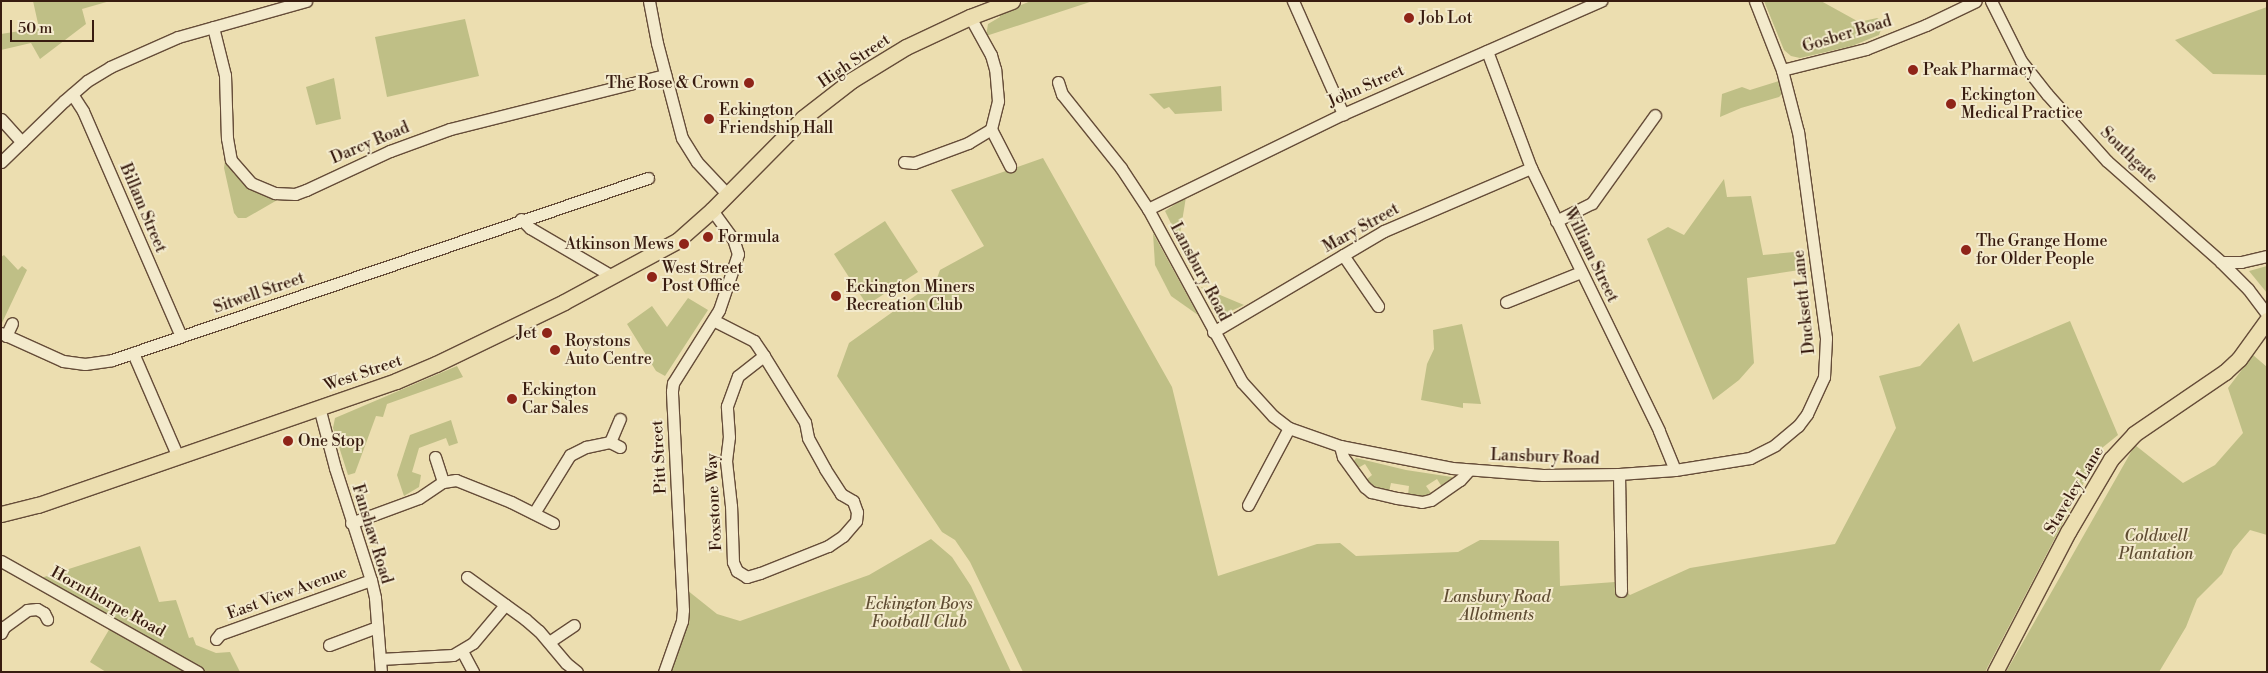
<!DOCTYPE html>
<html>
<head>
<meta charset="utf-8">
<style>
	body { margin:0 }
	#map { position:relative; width:2268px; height:673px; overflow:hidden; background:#ecdeb0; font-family:"Libre Bodoni",serif }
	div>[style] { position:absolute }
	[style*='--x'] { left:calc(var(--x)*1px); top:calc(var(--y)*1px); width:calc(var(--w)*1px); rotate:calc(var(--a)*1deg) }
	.green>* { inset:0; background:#bfbf86 }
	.roads { filter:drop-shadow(1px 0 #654c38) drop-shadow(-1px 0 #654c38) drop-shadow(0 1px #654c38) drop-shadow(0 -1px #654c38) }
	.minor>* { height:11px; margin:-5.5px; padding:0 5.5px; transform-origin:5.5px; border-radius:5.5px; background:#f3eacc }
	.major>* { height:15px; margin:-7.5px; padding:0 7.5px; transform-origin:7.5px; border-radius:7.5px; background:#ecdeb0 }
	.dots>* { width:14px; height:14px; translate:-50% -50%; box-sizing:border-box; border:2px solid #f3eacc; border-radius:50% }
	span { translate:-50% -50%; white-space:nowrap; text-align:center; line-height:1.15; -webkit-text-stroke:4px #f3eacc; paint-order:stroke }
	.poi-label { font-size:16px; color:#381c10 }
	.left { translate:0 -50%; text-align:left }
	.right { translate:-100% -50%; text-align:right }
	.street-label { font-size:16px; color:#381c10 }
	.park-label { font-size:16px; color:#604d33; font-style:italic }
	.frame { position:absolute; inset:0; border:2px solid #381c10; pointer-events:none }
	.scale { position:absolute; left:10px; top:20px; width:84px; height:22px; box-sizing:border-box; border:2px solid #381c10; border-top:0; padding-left:6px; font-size:15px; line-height:18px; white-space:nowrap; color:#381c10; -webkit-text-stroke:4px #f3eacc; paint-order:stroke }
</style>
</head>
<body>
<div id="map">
	<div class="green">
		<i style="clip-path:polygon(33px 1px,110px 1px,82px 9px,86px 24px,40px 59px,31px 43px,1px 50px,1px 34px,39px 28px)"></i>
		<i style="clip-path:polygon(1031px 1px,1093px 1px,986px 36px,988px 24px,1000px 17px,999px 14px)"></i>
		<i style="clip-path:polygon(1764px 1px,1821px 1px,1859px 22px,1877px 18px,1884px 22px,1879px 35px,1852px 46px,1800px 58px,1791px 56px,1784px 50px)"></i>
		<i style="clip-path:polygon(2267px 7px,2267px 75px,2213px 74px,2175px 40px)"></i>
		<i style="clip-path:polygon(465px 19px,479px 76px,387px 97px,375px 37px)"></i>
		<i style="clip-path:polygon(334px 78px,341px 119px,316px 125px,306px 87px)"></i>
		<i style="clip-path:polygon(1779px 81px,1782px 94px,1779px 97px,1741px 108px,1720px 117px,1722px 94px,1742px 87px,1750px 90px)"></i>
		<i style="clip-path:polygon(1221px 86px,1222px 111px,1175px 114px,1169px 107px,1164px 109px,1149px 94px)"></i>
		<i style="clip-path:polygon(1043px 158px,1172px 387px,1218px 576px,1317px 544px,1340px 543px,1356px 556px,1458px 552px,1480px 540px,1559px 541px,1560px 586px,1615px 582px,1630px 595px,1690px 568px,1835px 544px,1896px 428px,1879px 376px,1920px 366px,1959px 323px,1973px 362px,2070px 321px,2118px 435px,2102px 448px,1985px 672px,1023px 672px,970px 562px,955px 540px,942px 532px,837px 376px,849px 343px,936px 281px,940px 270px,984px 246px,951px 190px)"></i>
		<i style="clip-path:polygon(225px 160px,234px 174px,246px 184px,259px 193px,279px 199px,246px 218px,238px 218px,234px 213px,224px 168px)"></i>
		<i style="clip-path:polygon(1724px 179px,1727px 197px,1751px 196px,1763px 255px,1805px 251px,1806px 269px,1747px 278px,1754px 363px,1739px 380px,1713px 400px,1647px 239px,1668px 227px,1684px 235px)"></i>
		<i style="clip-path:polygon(1186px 197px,1179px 240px,1165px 211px)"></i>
		<i style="clip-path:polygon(885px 221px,918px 272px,867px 305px,834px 254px)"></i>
		<i style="clip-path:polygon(1153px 233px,1198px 315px,1171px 296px,1155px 265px)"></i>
		<i style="clip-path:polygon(4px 255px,18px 270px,22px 266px,27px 270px,1px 325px,1px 257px)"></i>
		<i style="clip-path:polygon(2267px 266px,2267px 293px,2249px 271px)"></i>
		<i style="clip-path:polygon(1201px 287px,1244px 305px,1225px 314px,1215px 313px)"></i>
		<i style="clip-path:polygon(688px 298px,708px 310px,665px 376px,656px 371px,627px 324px,652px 306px,667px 327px)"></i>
		<i style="clip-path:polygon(1462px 324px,1481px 404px,1463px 403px,1463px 408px,1421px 400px,1427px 364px,1434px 349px,1433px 330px)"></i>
		<i style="clip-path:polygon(2253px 355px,2267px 367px,2267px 535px,2250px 530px,2233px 550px,2222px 574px,2197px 599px,2186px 627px,2159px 672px,2006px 672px,2135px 445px,2183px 483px,2215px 465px,2243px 433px,2228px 388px)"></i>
		<i style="clip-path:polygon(457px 366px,463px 377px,387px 404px,383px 417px,376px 416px,355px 473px,348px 475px,333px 428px,335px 418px)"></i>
		<i style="clip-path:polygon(451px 420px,458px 443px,449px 446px,446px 438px,419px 448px,412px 472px,421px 475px,419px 487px,404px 496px,397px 475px,410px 435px)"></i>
		<i style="clip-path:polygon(1356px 458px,1406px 470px,1452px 477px,1451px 481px,1442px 487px,1437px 479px,1426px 486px,1431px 493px,1423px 497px,1408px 495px,1409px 486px,1391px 483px,1389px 492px,1370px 485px,1366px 480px,1372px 475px,1365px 464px,1358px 468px,1353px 462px)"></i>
		<i style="clip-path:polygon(931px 539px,952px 557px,971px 586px,1011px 672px,670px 672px,688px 623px,687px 590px,717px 614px,740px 621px,869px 575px)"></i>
		<i style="clip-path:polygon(140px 546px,159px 602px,176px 600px,189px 638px,193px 637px,196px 645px,216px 653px,230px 652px,240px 672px,106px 672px,90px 662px,110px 628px,38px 589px,44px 577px)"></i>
	</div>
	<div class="roads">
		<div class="minor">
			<i style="--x:649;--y:1;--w:43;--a:79.2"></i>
			<i style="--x:657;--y:43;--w:98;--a:75.3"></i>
			<i style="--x:682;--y:138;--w:28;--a:58"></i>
			<i style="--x:697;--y:162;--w:44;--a:46.8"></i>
			<i style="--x:1293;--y:1;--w:124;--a:66.1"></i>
			<i style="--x:1991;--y:1;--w:67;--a:63.4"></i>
			<i style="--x:2021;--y:61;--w:42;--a:51.8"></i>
			<i style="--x:2047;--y:94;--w:90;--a:48.2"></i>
			<i style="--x:2107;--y:161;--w:152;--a:41.5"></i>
			<i style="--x:2221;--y:262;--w:38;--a:45"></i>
			<i style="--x:2248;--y:289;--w:31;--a:53"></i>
			<i style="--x:213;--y:27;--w:49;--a:76"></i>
			<i style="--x:225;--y:75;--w:63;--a:88.2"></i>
			<i style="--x:227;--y:138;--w:22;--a:80"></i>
			<i style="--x:231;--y:160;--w:30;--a:49"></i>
			<i style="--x:251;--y:183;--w:26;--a:23"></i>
			<i style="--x:275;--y:193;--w:20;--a:3"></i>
			<i style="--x:295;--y:194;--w:12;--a:-20"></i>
			<i style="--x:306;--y:190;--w:93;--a:-24.9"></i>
			<i style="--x:390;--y:151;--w:64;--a:-20.1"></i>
			<i style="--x:450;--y:129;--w:222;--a:-14.1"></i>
			<i style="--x:1487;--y:51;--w:125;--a:69.4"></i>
			<i style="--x:1531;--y:168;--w:292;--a:64"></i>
			<i style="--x:1659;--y:431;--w:42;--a:67.7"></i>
			<i style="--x:1782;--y:70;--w:87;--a:-14"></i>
			<i style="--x:1866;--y:49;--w:65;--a:-21.8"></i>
			<i style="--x:1926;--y:25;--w:55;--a:-25.6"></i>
			<i style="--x:1058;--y:82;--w:13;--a:72"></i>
			<i style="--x:1062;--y:94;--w:95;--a:51.4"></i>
			<i style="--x:1121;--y:168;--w:49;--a:56.6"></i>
			<i style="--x:1148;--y:209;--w:197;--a:61.5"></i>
			<i style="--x:1242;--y:382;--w:46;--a:47.6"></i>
			<i style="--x:1273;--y:416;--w:20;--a:37"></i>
			<i style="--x:1289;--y:428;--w:54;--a:19.4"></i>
			<i style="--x:1340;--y:446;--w:114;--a:11.1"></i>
			<i style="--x:1452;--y:468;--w:91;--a:4.4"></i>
			<i style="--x:1543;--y:475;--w:76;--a:-0.8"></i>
			<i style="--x:1619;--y:474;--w:56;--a:-4.1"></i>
			<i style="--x:1675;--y:470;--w:76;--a:-9.1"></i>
			<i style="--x:1750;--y:458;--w:28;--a:-27"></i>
			<i style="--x:1775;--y:445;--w:30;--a:-40"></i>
			<i style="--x:1798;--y:426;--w:15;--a:-53"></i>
			<i style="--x:1807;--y:414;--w:41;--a:-65.3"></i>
			<i style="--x:1824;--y:377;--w:39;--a:-87"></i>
			<i style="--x:1826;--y:338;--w:208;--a:-97.7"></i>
			<i style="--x:1798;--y:132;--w:64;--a:-104.5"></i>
			<i style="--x:1782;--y:70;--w:74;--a:-111.4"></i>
			<i style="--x:72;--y:94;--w:20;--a:57"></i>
			<i style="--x:83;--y:111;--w:245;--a:66.5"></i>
			<i style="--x:1;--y:119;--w:31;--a:48"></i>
			<i style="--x:991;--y:129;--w:42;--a:62.8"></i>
			<i style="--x:1;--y:162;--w:88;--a:-44.1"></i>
			<i style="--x:64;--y:101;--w:30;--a:-41"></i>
			<i style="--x:87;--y:81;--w:27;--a:-31"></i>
			<i style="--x:110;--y:67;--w:74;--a:-23.8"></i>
			<i style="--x:178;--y:37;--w:133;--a:-15.7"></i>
			<i style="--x:904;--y:162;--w:10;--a:6"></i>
			<i style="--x:914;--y:163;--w:58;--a:-20.3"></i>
			<i style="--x:968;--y:143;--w:27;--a:-31"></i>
			<i style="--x:991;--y:129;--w:29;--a:-76"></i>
			<i style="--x:998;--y:101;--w:32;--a:-95"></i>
			<i style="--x:995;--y:69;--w:15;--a:-106"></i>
			<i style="--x:991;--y:55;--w:43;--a:-118.9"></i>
			<i style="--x:1148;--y:209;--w:217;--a:-26"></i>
			<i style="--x:1343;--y:114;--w:282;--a:-23.7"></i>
			<i style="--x:521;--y:219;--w:13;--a:45"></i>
			<i style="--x:530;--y:228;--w:95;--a:30.3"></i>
			<i style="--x:1556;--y:221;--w:40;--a:-26.6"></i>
			<i style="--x:1592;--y:203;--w:108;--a:-54.4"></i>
			<i style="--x:1343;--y:255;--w:62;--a:55.5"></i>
			<i style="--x:2221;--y:262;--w:20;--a:0"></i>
			<i style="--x:2241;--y:262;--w:27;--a:-13"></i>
			<i style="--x:1506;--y:302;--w:81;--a:-21.8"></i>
			<i style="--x:713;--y:320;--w:46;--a:27.1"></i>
			<i style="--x:754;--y:341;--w:18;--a:56"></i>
			<i style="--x:764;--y:356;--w:78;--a:58.2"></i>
			<i style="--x:805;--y:422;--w:16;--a:79"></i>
			<i style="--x:808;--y:438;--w:35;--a:61"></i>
			<i style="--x:825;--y:469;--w:30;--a:57"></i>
			<i style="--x:841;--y:494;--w:14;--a:30"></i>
			<i style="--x:853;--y:501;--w:12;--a:70"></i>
			<i style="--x:857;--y:512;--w:9;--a:96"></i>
			<i style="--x:856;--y:521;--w:20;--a:131"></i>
			<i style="--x:843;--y:536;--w:18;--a:146"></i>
			<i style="--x:828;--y:546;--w:73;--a:158.3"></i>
			<i style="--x:760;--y:573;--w:14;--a:163"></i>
			<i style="--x:747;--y:577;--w:12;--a:-149"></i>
			<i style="--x:737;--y:571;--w:10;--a:-114"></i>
			<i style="--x:733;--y:562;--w:56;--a:-92"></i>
			<i style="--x:731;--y:506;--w:45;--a:-96.3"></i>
			<i style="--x:726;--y:461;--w:24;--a:-83"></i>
			<i style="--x:729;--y:437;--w:31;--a:-94"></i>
			<i style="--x:727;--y:406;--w:32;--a:-70"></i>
			<i style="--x:738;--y:376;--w:33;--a:-38"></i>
			<i style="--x:1213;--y:332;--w:199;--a:-30.6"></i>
			<i style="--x:1384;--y:231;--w:160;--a:-23.2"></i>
			<i style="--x:1;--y:333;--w:68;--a:24.3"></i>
			<i style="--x:63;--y:361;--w:22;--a:8"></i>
			<i style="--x:85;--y:364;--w:27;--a:-8"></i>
			<i style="--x:112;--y:360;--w:566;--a:-18.76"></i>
			<i style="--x:6;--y:336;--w:14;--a:-65"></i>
			<i style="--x:133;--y:353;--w:113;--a:66.6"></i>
			<i style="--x:319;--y:407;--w:63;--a:75.3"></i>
			<i style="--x:335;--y:468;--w:118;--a:72.2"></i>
			<i style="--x:371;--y:580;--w:18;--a:77"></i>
			<i style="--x:375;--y:598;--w:74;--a:85.4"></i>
			<i style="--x:610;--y:442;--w:25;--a:-67"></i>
			<i style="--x:1340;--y:446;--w:11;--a:75"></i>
			<i style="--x:1343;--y:457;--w:37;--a:54"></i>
			<i style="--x:1365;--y:487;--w:8;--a:40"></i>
			<i style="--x:1371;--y:492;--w:27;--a:13"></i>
			<i style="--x:1397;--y:498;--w:25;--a:9"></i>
			<i style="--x:1422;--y:502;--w:9;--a:-13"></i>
			<i style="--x:1431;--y:500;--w:35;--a:-35"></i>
			<i style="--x:1460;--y:480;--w:13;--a:-48"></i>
			<i style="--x:435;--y:457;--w:26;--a:72"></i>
			<i style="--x:1619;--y:474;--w:117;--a:89"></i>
			<i style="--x:1248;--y:505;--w:87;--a:-62"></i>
			<i style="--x:534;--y:513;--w:68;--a:-58.2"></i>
			<i style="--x:570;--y:455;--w:18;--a:-27"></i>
			<i style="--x:586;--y:447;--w:25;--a:-12"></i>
			<i style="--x:610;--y:442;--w:11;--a:27"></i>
			<i style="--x:351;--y:523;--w:72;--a:-20.2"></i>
			<i style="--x:419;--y:498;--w:29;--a:-34"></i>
			<i style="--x:443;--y:482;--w:13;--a:-9"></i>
			<i style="--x:456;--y:480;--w:59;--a:21.8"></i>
			<i style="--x:511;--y:502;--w:47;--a:26.6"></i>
			<i style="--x:1;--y:561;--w:226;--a:29.4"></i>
			<i style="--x:467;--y:577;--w:72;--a:35.9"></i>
			<i style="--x:525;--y:619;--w:18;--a:41"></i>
			<i style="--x:539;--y:631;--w:42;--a:49.8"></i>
			<i style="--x:566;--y:663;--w:14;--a:39"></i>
			<i style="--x:1;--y:633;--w:7;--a:-63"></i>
			<i style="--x:4;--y:627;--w:29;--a:-36"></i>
			<i style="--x:27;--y:610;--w:10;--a:-6"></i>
			<i style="--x:37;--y:609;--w:8;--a:30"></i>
			<i style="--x:44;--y:613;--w:7;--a:63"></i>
			<i style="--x:216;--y:639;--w:6;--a:-51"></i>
			<i style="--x:220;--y:634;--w:160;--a:-19.7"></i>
			<i style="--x:549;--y:642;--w:30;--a:-34"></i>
			<i style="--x:329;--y:645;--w:51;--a:-20.6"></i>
			<i style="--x:462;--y:651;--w:24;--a:62"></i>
			<i style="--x:380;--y:659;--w:73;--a:-3.1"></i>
			<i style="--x:453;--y:655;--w:23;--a:-31"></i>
			<i style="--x:473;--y:643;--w:50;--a:-49.9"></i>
			<i style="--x:664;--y:672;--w:54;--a:-70.6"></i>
			<i style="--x:682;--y:621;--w:11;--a:-85"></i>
			<i style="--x:683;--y:610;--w:219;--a:-92.9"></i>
			<i style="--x:672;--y:391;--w:8;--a:-83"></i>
			<i style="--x:673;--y:383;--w:86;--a:-57.8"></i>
			<i style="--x:719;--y:310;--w:59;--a:-71.3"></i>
			<i style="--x:738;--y:254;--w:16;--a:-108"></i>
			<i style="--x:733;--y:239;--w:36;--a:-126"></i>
		</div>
		<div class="major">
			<i style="--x:1;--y:514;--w:38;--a:-14"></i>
			<i style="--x:38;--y:505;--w:379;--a:-19.1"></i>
			<i style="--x:396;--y:381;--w:43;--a:-23"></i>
			<i style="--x:436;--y:364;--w:142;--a:-25.8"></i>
			<i style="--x:564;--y:302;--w:128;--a:-28.4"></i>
			<i style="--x:677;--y:241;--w:47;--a:-41.5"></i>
			<i style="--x:712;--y:210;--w:129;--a:-45.3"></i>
			<i style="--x:803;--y:118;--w:62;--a:-37.8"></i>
			<i style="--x:852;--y:80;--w:63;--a:-31.4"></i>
			<i style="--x:906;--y:47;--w:71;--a:-25.1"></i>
			<i style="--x:970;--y:17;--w:45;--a:-20.9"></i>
			<i style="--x:1995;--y:672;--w:158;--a:-62.5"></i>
			<i style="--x:2068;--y:532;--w:85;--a:-59.5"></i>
			<i style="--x:2111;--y:459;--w:34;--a:-47"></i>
			<i style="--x:2134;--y:434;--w:110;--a:-34.3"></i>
			<i style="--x:2225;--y:372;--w:19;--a:-43"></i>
			<i style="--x:2239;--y:359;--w:48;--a:-54.3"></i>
		</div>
	</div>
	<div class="dots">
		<i style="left:1409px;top:18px;background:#8f2418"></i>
		<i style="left:1913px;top:70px;background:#8f2418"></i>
		<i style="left:749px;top:83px;background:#8f2418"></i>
		<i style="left:1951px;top:104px;background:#8f2418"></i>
		<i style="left:709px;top:119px;background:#8f2418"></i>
		<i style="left:708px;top:237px;background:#8f2418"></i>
		<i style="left:684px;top:244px;background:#8f2418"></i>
		<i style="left:1966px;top:250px;background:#8f2418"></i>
		<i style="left:652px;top:277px;background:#8f2418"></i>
		<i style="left:836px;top:296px;background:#8f2418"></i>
		<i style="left:547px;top:333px;background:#8f2418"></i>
		<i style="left:555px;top:350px;background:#8f2418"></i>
		<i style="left:512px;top:399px;background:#8f2418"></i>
		<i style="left:288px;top:441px;background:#8f2418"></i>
	</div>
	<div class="poi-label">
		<span class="left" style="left:1419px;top:18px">Job Lot</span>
		<span class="left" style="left:1923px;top:70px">Peak Pharmacy</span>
		<span class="right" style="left:739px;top:83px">The Rose &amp; Crown</span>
		<span class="left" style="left:1961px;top:104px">Eckington<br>Medical Practice</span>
		<span class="left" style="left:719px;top:119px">Eckington<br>Friendship Hall</span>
		<span class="left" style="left:718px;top:237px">Formula</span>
		<span class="left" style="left:1976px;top:250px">The Grange Home<br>for Older People</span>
		<span class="right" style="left:674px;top:244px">Atkinson Mews</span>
		<span class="left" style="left:662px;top:277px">West Street<br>Post Office</span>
		<span class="left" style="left:846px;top:296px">Eckington Miners<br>Recreation Club</span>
		<span class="right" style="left:537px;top:333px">Jet</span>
		<span class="left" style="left:565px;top:350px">Roystons<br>Auto Centre</span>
		<span class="left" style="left:522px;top:399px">Eckington<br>Car Sales</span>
		<span class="left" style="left:298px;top:441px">One Stop</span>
	</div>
	<div class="street-label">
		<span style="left:1847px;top:34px;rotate:-17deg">Gosber Road</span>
		<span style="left:854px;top:61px;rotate:-34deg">High Street</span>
		<span style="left:1366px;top:86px;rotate:-24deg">John Street</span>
		<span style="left:370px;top:143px;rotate:-23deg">Darcy Road</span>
		<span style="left:2129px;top:155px;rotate:44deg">Southgate</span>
		<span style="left:143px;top:208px;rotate:67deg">Billam Street</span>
		<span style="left:1361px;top:228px;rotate:-29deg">Mary Street</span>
		<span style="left:1591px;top:255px;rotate:64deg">William Street</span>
		<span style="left:1200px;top:272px;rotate:62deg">Lansbury Road</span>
		<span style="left:259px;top:293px;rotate:-19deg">Sitwell Street</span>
		<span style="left:1804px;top:302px;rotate:-96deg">Ducksett Lane</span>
		<span style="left:363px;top:373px;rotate:-19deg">West Street</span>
		<span style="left:659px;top:457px;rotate:-93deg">Pitt Street</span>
		<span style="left:1545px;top:457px;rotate:2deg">Lansbury Road</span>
		<span style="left:2074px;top:490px;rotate:-59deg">Staveley Lane</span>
		<span style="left:714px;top:502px;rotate:-93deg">Foxstone Way</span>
		<span style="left:372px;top:534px;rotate:73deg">Fanshaw Road</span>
		<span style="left:287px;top:593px;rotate:-20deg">East View Avenue</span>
		<span style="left:108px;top:602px;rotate:29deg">Hornthorpe Road</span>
	</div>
	<div class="park-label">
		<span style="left:2156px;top:545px">Coldwell<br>Plantation</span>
		<span style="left:1497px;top:606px">Lansbury Road<br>Allotments</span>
		<span style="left:919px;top:613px">Eckington Boys<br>Football Club</span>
	</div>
	<div class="frame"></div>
	<div class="scale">50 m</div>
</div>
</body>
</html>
